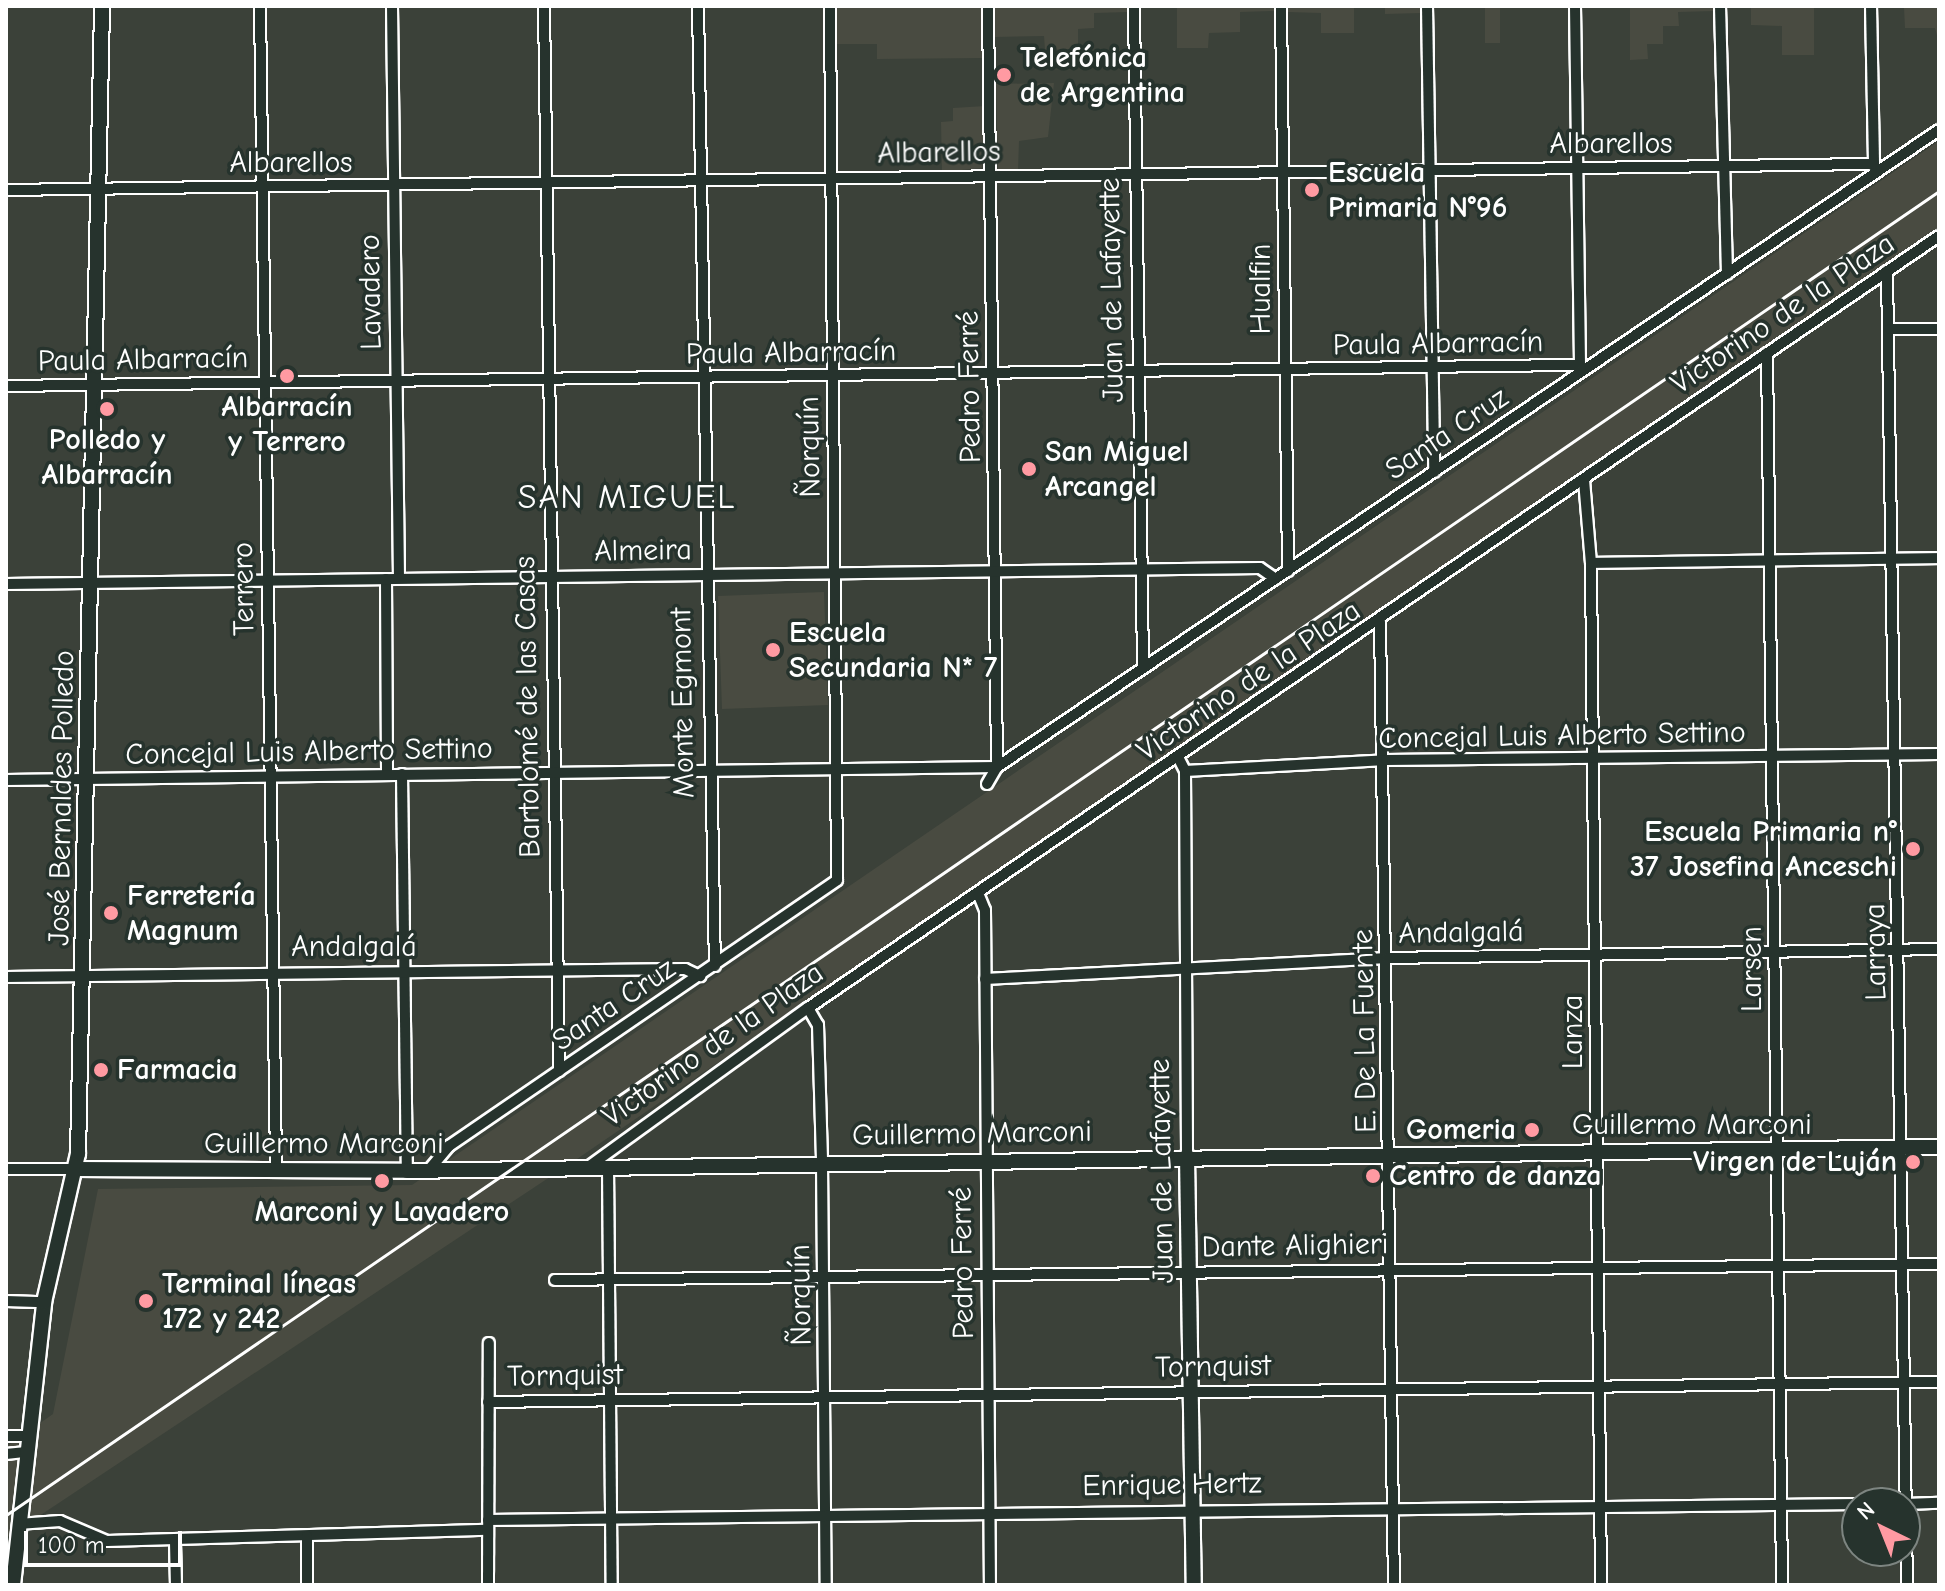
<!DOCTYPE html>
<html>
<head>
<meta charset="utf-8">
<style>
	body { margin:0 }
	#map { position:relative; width:1945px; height:1591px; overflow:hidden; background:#3b4139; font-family:"Comic Neue",sans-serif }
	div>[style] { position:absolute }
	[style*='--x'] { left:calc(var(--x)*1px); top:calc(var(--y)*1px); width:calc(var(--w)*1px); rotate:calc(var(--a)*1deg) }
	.built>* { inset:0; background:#494b41 }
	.roads { filter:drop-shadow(2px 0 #fff) drop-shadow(-2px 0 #fff) drop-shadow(0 2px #fff) drop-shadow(0 -2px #fff) }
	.minor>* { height:10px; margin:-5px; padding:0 5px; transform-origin:5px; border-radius:5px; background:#26332d }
	.tertiary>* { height:14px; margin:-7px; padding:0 7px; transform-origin:7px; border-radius:7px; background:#26332d }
	.secondary>* { height:14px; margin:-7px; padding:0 7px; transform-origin:7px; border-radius:7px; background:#26332d }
	.rail>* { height:3px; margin:-1.5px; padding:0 1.5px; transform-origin:1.5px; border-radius:1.5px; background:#fff }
	.dots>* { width:22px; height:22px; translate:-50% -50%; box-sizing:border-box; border:4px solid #26332d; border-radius:50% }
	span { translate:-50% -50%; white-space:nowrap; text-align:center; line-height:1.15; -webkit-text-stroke:7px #26332d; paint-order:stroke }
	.poi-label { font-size:30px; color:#fff; font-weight:700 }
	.left { translate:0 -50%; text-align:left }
	.right { translate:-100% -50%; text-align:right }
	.street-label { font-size:30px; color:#fff }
	.quarter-label { font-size:34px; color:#fff; letter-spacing:2px }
	.frame { position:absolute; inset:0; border:8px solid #fff; pointer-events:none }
	.north { position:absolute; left:1841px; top:1487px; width:80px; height:80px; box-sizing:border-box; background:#26332d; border:2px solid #7d8581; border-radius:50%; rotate:317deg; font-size:22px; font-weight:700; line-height:32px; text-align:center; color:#fff }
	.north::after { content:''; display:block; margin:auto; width:28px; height:36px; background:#ff9aa2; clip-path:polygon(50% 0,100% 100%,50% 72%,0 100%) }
	.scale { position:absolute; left:24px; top:1531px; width:158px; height:36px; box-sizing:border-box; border:4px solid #fff; border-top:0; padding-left:10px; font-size:24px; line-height:28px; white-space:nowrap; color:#fff; -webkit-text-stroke:6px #26332d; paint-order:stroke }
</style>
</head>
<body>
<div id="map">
	<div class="built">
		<i style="clip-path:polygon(834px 6px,983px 6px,983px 58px,877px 59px,877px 44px,834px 44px)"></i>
		<i style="clip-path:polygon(994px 6px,1129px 6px,1129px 12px,1094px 13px,1094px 28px,1078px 29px,1078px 49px,1045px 50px,1044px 36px,995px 37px)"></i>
		<i style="clip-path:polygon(1140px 6px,1275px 6px,1276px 11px,1240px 12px,1240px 32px,1209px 33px,1208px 48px,1177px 48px,1177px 8px)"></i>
		<i style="clip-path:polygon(1287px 6px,1354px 6px,1354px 33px,1321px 33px,1321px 13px,1287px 12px)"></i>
		<i style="clip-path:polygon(1385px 6px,1422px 6px,1422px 13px,1385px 14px)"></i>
		<i style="clip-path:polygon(1485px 6px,1500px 6px,1500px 43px,1485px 43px)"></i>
		<i style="clip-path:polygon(1630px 6px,1715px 6px,1715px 11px,1678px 12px,1679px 26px,1663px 26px,1663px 44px,1647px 44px,1648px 59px,1630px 60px)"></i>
		<i style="clip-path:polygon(1751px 6px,1866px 6px,1814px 8px,1814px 55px,1782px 55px,1782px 26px,1751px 25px)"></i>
		<i style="clip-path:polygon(1878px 6px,1939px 6px,1939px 43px,1935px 28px,1905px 28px,1904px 8px)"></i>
		<i style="clip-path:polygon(1054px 83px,1048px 137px,1019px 141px,1018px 171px,998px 170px,996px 84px)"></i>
		<i style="clip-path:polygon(985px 106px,982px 168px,942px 172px,941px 122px,953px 121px,953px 108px)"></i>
		<i style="clip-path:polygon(1939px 141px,1939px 227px,577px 1159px,6px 1538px,6px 1447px,53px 1414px,98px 1189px,412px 1185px)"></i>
		<i style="clip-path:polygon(824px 592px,828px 705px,722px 709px,718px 596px)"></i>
	</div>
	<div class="roads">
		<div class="minor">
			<i style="--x:260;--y:6;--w:1165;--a:89.21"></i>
			<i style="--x:392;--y:6;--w:572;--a:89.3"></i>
			<i style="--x:544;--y:6;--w:1065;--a:89.19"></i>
			<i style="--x:698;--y:6;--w:960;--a:88.99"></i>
			<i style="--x:988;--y:6;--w:761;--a:89.32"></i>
			<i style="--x:1134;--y:6;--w:662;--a:89.22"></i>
			<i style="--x:1281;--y:6;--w:565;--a:89.29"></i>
			<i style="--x:1427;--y:6;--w:466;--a:89.1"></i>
			<i style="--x:1575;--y:6;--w:365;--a:89.2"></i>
			<i style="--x:1720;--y:6;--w:268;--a:88.5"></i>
			<i style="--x:1871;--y:6;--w:161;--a:88.9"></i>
			<i style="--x:6;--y:190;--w:1866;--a:-0.8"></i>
			<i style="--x:1887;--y:271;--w:1314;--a:89.13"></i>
			<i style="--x:1890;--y:329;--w:49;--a:0"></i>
			<i style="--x:1767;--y:353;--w:1232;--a:89.3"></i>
			<i style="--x:6;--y:386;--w:1570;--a:-0.77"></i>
			<i style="--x:1584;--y:480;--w:83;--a:85.2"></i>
			<i style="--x:1591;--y:563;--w:1022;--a:89.44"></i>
			<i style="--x:1591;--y:563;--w:348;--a:-0.8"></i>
			<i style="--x:386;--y:579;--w:195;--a:89.7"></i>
			<i style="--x:6;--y:584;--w:1254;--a:-0.73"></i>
			<i style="--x:1260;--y:568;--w:19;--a:35"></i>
			<i style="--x:1380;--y:622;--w:963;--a:89.17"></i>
			<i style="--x:1178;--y:757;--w:16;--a:63"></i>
			<i style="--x:1185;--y:771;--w:385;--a:89.7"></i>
			<i style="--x:1185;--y:771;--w:201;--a:-3.1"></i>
			<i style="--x:1386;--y:760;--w:553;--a:-0.62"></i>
			<i style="--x:402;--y:774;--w:397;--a:89.3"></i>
			<i style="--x:6;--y:780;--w:991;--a:-0.75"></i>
			<i style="--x:987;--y:784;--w:20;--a:-60"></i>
			<i style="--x:997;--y:767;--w:1137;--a:-34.07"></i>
			<i style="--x:978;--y:893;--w:18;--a:68"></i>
			<i style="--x:985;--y:910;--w:675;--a:89.58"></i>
			<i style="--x:6;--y:977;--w:679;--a:-0.68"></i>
			<i style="--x:685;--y:969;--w:17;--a:25"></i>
			<i style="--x:985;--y:979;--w:403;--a:-3"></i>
			<i style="--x:1387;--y:958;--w:552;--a:-0.93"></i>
			<i style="--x:808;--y:1008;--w:20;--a:60"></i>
			<i style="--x:818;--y:1025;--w:138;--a:88.3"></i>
			<i style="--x:822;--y:1163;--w:422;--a:89.5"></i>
			<i style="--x:608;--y:1166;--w:419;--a:89.5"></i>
			<i style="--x:588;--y:1167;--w:271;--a:-35.9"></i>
			<i style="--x:808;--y:1008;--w:1369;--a:-34.32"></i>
			<i style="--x:6;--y:1169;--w:70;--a:0"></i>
			<i style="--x:428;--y:1171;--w:33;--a:-50"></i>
			<i style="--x:449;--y:1146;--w:470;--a:-34.4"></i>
			<i style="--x:837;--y:880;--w:874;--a:-90.46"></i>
			<i style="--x:555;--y:1280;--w:1384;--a:-0.66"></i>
			<i style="--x:6;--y:1301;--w:38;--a:2"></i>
			<i style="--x:488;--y:1402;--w:1451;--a:-0.79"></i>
			<i style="--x:6;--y:1436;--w:20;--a:0"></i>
			<i style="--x:6;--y:1454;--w:18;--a:-6"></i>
			<i style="--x:1905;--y:1504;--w:34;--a:-2"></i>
			<i style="--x:488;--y:1520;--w:1369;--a:-0.67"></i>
			<i style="--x:18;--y:1524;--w:42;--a:-4.1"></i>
			<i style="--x:60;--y:1521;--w:51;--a:23.1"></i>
			<i style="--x:107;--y:1541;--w:380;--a:-1.7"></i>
			<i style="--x:307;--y:1536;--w:49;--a:90"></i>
			<i style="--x:175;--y:1542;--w:43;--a:88.7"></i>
			<i style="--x:488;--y:1585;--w:242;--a:-89.8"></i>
		</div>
		<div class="tertiary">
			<i style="--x:1187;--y:1156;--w:429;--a:89.1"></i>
			<i style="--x:76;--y:1169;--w:331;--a:0.3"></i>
			<i style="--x:407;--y:1171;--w:1532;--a:-0.9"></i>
		</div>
		<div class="secondary">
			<i style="--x:13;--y:1585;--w:285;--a:-83.7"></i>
			<i style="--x:44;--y:1302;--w:152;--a:-77.1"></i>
			<i style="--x:78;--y:1154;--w:1148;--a:-88.8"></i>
		</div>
	</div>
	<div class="rail">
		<i style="--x:6;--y:1515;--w:2343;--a:-34.41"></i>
	</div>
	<div class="dots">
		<i style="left:1004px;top:75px;background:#ff9aa2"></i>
		<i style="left:1312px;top:190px;background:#ff9aa2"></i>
		<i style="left:287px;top:376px;background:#ff9aa2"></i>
		<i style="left:107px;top:409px;background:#ff9aa2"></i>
		<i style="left:1029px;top:469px;background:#ff9aa2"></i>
		<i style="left:773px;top:650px;background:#ff9aa2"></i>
		<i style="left:1913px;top:849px;background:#ff9aa2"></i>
		<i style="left:111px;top:913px;background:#ff9aa2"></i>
		<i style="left:101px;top:1070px;background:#ff9aa2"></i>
		<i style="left:1532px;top:1130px;background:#ff9aa2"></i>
		<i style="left:1913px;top:1162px;background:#ff9aa2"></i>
		<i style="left:1373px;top:1176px;background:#ff9aa2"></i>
		<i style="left:382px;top:1181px;background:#ff9aa2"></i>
		<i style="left:146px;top:1301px;background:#ff9aa2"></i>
	</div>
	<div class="poi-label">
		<span class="left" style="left:1020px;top:75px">Telefónica<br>de Argentina</span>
		<span class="left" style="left:1328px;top:190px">Escuela<br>Primaria N°96</span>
		<span style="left:287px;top:424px">Albarracín<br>y Terrero</span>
		<span style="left:107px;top:457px">Polledo y<br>Albarracín</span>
		<span class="left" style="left:1045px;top:469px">San Miguel<br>Arcangel</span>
		<span class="left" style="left:789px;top:650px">Escuela<br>Secundaria N* 7</span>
		<span class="right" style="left:1897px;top:849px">Escuela Primaria n°<br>37 Josefina Anceschi</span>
		<span class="left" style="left:127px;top:913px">Ferretería<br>Magnum</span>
		<span class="left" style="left:117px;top:1070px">Farmacia</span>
		<span class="right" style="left:1516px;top:1130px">Gomeria</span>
		<span class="right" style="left:1897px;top:1162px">Virgen de Luján</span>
		<span class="left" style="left:1389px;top:1176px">Centro de danza</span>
		<span style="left:382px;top:1212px">Marconi y Lavadero</span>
		<span class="left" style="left:162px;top:1301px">Terminal líneas<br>172 y 242</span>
	</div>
	<div class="street-label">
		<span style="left:1611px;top:144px">Albarellos</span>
		<span style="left:939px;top:153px;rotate:-1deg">Albarellos</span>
		<span style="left:291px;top:163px">Albarellos</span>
		<span style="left:1261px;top:289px;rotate:-90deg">Hualfin</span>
		<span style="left:1112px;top:290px;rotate:-91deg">Juan de Lafayette</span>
		<span style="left:371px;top:292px;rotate:-91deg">Lavadero</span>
		<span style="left:1783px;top:314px;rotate:-34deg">Victorino de la Plaza</span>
		<span style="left:1438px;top:344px;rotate:-1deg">Paula Albarracín</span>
		<span style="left:791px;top:353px;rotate:-1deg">Paula Albarracín</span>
		<span style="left:143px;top:360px;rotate:-1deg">Paula Albarracín</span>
		<span style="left:970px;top:387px;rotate:-91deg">Pedro Ferré</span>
		<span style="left:1447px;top:434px;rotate:-34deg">Santa Cruz</span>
		<span style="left:810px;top:447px;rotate:-91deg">Ñorquín</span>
		<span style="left:643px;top:551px;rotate:-1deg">Almeira</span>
		<span style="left:244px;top:589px;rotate:-91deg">Terrero</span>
		<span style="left:1249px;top:681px;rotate:-34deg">Victorino de la Plaza</span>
		<span style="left:683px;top:703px;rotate:-91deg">Monte Egmont</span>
		<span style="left:528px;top:707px;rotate:-91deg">Bartolomé de las Casas</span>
		<span style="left:1562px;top:736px;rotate:-1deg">Concejal Luis Alberto Settino</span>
		<span style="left:309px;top:752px;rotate:-1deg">Concejal Luis Alberto Settino</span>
		<span style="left:62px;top:798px;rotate:-89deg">José Bernaldes Polledo</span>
		<span style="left:1461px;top:933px;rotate:-1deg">Andalgalá</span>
		<span style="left:354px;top:947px">Andalgalá</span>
		<span style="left:1876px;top:952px;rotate:-91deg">Larraya</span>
		<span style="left:1752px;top:969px;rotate:-90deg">Larsen</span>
		<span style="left:614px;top:1005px;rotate:-34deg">Santa Cruz</span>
		<span style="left:1365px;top:1031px;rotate:-91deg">E. De La Fuente</span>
		<span style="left:1573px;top:1032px;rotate:-90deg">Lanza</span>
		<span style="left:713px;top:1045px;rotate:-35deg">Victorino de la Plaza</span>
		<span style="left:1692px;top:1125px">Guillermo Marconi</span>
		<span style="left:972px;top:1134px;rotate:-1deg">Guillermo Marconi</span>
		<span style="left:324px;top:1144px">Guillermo Marconi</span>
		<span style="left:1162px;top:1171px;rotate:-91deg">Juan de Lafayette</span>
		<span style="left:1295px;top:1246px;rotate:-1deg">Dante Alighieri</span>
		<span style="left:963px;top:1263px;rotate:-91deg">Pedro Ferré</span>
		<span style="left:801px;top:1295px;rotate:-91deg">Ñorquín</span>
		<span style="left:1213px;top:1367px;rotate:-1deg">Tornquist</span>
		<span style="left:565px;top:1376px;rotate:-1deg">Tornquist</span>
		<span style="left:1172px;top:1485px;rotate:-1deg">Enrique Hertz</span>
	</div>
	<div class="quarter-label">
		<span style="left:627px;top:498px">SAN MIGUEL</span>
	</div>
	<div class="frame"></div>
	<div class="north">N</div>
	<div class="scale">100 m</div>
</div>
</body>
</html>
